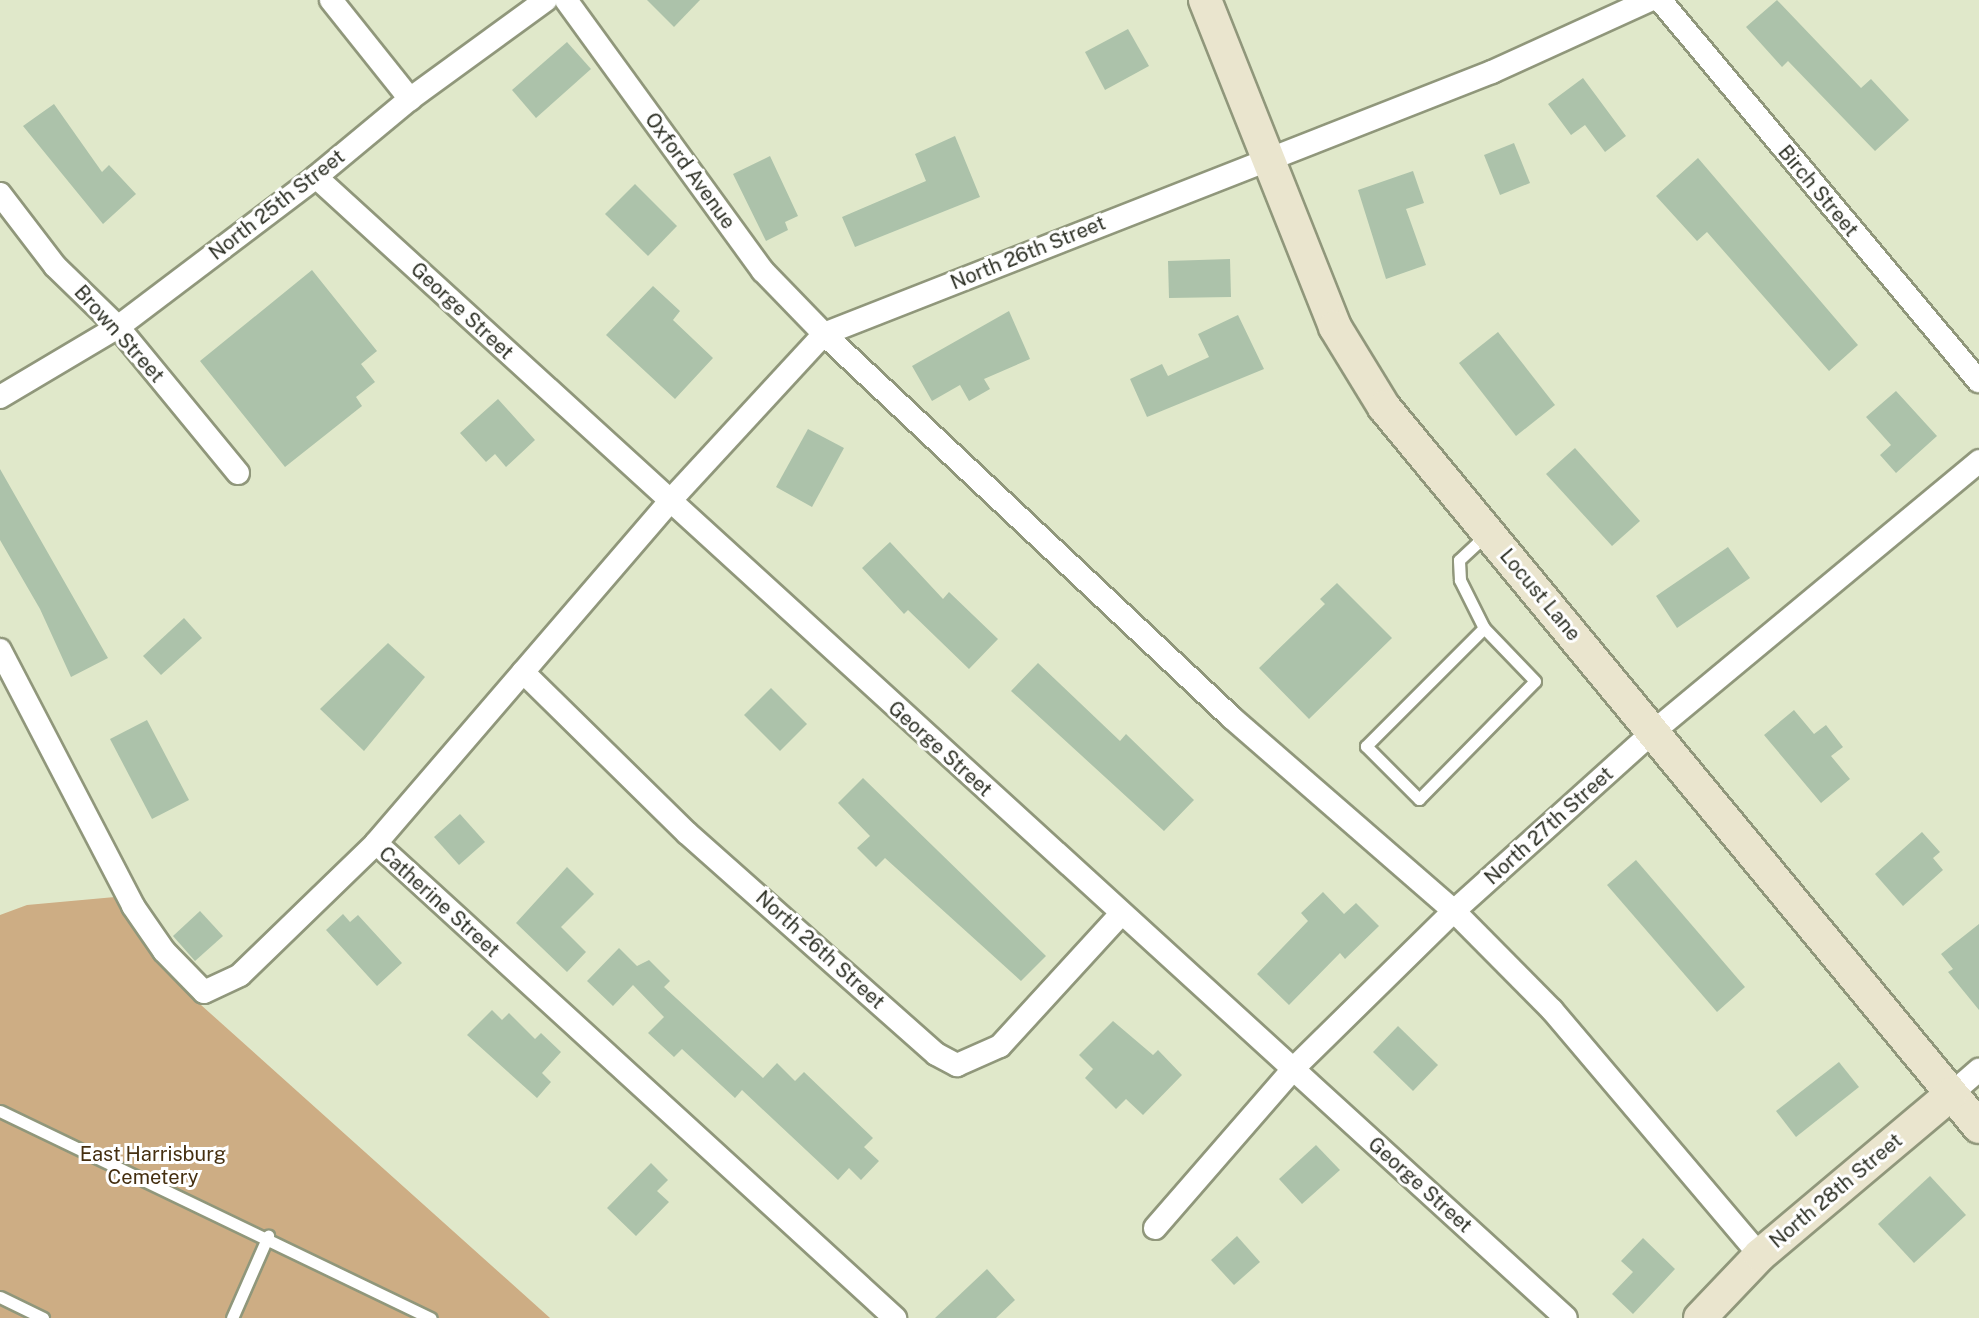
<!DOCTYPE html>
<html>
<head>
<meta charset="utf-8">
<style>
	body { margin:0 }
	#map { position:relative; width:1979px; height:1318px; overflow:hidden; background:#e0e8ca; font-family:"Public Sans",sans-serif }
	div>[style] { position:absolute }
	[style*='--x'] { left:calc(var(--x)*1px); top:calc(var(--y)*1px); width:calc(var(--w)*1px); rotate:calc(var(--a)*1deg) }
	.green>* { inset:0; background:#cdad84 }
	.building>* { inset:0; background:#acc2aa }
	.roads { filter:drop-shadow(2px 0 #90977b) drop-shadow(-2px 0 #90977b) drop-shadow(0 2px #90977b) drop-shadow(0 -2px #90977b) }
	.lane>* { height:11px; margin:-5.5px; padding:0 5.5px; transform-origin:5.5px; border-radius:5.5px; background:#fff }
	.street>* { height:22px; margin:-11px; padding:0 11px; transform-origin:11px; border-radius:11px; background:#fff }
	.secondary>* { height:32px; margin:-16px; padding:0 16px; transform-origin:16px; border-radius:16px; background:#eae5ce }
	span { translate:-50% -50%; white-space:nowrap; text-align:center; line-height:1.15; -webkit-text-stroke:6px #fff; paint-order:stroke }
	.street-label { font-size:20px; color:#2d3025 }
	.park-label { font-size:20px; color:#452f10 }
</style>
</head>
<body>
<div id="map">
	<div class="green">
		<i style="clip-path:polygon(115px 897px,191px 996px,550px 1318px,0 1318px,0 915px,27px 905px)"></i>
	</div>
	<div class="building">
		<i style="clip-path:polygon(647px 0,700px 0,674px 27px)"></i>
		<i style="clip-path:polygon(1777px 0,1861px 88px,1871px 79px,1909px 120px,1875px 151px,1788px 61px,1782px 67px,1746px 27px)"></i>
		<i style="clip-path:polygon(1128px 29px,1149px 66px,1105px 90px,1085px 52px)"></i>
		<i style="clip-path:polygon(567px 42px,591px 69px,536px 118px,512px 90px)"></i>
		<i style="clip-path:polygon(1583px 78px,1626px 136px,1605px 152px,1585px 125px,1571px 135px,1548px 104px)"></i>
		<i style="clip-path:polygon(54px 104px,102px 172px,109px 165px,136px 194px,103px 224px,23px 126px)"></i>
		<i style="clip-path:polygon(955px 136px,980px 197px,855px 247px,842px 217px,926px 181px,915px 154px)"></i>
		<i style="clip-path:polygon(1514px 143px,1530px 183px,1500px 195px,1484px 155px)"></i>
		<i style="clip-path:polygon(770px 156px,798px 216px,785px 222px,788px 230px,766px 241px,733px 174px)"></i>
		<i style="clip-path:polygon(1698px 158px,1858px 345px,1829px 371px,1707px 232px,1697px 241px,1656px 196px)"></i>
		<i style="clip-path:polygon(1413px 171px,1424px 203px,1406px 209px,1426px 265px,1386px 279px,1358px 190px)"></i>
		<i style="clip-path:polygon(635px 184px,677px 226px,648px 256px,605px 214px)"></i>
		<i style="clip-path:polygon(1230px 259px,1231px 297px,1169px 298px,1168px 261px)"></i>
		<i style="clip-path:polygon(312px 270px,377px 351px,361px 364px,375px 382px,356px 397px,362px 406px,285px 467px,200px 361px)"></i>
		<i style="clip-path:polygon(653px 286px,680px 311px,673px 320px,713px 358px,675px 399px,606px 335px)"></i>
		<i style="clip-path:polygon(1009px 311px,1030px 359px,984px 379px,990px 389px,969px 401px,960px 385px,932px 401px,912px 366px)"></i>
		<i style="clip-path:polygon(1238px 315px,1264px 369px,1147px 417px,1130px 379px,1162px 364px,1168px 376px,1209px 357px,1198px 334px)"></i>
		<i style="clip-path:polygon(1498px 332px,1555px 405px,1516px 436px,1459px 363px)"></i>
		<i style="clip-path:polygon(1896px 391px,1937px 436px,1896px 473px,1880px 455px,1891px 445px,1866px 417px)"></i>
		<i style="clip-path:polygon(498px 399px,535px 440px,506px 467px,495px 454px,486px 462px,460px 433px)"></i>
		<i style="clip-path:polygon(808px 429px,844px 448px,812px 507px,776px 487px)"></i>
		<i style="clip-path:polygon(1575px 448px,1640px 521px,1612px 546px,1546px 474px)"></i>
		<i style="clip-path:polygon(0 469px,108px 658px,71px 677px,40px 609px,0 540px)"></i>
		<i style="clip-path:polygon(890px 542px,943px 599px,949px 592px,998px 639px,969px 669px,908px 610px,904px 614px,862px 568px)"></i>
		<i style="clip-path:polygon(1728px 547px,1750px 578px,1677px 628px,1656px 596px)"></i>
		<i style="clip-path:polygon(1337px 583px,1392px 638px,1309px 719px,1259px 668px,1325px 604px,1320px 599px)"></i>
		<i style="clip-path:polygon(184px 618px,202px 638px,161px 675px,143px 656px)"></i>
		<i style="clip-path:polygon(388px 643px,425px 677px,364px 751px,320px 709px)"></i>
		<i style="clip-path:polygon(1038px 663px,1120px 741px,1126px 734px,1194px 800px,1164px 831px,1011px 691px)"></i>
		<i style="clip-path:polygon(771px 688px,807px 724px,780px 751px,744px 715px)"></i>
		<i style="clip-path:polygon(1794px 710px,1814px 734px,1826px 725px,1843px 747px,1831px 756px,1850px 779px,1821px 803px,1764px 735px)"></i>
		<i style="clip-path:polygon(147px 720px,189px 800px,152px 819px,110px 739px)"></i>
		<i style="clip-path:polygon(863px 778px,1046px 956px,1021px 981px,885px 858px,876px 867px,857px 848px,870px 836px,838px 803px)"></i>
		<i style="clip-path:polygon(460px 814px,485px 842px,459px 865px,434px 837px)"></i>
		<i style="clip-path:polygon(1922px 832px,1940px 852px,1933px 858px,1943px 870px,1903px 906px,1875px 874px)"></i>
		<i style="clip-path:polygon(1636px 860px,1745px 987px,1717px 1012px,1607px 885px)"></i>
		<i style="clip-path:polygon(567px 867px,594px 894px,561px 927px,586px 952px,567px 972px,516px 923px)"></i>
		<i style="clip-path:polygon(1323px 892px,1344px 914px,1356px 903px,1379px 926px,1345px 959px,1340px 953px,1289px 1005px,1257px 974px,1308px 921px,1301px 913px)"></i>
		<i style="clip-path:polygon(200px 911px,223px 936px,195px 961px,173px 936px)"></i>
		<i style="clip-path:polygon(343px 914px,350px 922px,358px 915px,402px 963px,377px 986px,326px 930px)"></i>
		<i style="clip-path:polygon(1979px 924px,1979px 1010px,1948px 972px,1953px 969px,1941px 954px)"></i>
		<i style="clip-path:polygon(619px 948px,637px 966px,649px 960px,670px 981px,664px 987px,763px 1078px,777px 1063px,795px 1081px,804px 1072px,873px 1138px,864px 1147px,879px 1161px,861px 1180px,849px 1168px,838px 1180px,742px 1090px,735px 1098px,682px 1049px,674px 1057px,648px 1033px,664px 1017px,633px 985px,613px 1006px,587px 981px)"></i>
		<i style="clip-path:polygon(492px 1010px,502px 1020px,509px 1013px,535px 1039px,541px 1033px,561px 1052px,542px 1073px,551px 1082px,537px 1098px,467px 1035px)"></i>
		<i style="clip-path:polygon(1113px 1021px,1153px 1055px,1158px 1050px,1182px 1075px,1143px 1115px,1126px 1099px,1116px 1109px,1085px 1078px,1093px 1069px,1079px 1055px)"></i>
		<i style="clip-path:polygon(1398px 1026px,1438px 1065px,1413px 1091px,1373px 1052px)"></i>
		<i style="clip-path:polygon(1839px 1062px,1859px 1087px,1796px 1137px,1776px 1111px)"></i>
		<i style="clip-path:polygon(1316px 1145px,1340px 1170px,1302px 1204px,1279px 1179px)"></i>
		<i style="clip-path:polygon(651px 1163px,668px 1180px,657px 1191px,669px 1202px,636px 1236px,607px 1208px)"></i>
		<i style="clip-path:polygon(1930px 1176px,1966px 1215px,1914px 1263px,1878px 1224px)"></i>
		<i style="clip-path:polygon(1237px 1236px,1260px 1262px,1234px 1285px,1211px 1260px)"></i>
		<i style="clip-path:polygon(1643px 1238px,1675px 1269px,1633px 1314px,1612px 1294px,1633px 1272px,1621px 1261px)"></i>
		<i style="clip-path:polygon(987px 1269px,1015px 1300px,996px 1318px,935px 1318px)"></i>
	</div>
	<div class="roads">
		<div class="lane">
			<i style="--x:1484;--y:628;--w:167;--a:135"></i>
			<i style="--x:1366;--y:746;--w:75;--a:45"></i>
			<i style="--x:1419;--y:799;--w:165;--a:-45.5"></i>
			<i style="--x:1535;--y:681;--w:74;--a:-133.9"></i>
			<i style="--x:1484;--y:628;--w:54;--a:-116.6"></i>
			<i style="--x:1460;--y:580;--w:20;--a:-93"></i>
			<i style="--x:1459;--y:560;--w:35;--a:-43"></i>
			<i style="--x:0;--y:1111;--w:478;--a:25.7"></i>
			<i style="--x:0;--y:1297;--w:48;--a:26"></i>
			<i style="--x:232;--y:1318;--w:90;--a:-66.3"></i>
		</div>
		<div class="street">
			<i style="--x:331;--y:0;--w:127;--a:51.4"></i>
			<i style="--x:566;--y:0;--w:335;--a:54"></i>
			<i style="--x:763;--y:271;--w:88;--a:45.9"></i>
			<i style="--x:824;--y:334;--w:560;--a:43.26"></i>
			<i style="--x:1232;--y:718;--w:294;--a:41"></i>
			<i style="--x:1454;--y:911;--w:139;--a:45.3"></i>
			<i style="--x:1552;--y:1010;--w:321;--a:49.7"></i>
			<i style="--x:1660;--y:0;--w:497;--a:50.1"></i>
			<i style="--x:316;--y:177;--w:1692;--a:42.39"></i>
			<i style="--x:0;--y:194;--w:91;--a:52.6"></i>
			<i style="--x:55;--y:266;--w:88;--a:44.1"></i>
			<i style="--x:118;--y:327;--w:189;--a:50.6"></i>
			<i style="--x:0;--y:397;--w:137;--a:-30.7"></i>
			<i style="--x:118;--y:327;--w:248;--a:-37.1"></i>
			<i style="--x:316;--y:177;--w:122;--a:-39.7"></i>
			<i style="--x:410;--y:99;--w:168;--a:-36.1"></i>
			<i style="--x:0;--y:650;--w:288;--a:62.5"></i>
			<i style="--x:133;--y:906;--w:55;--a:55.4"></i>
			<i style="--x:164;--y:951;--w:57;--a:45.7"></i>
			<i style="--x:204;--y:992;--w:40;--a:-25"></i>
			<i style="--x:240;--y:975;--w:190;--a:-44.1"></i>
			<i style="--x:376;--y:843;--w:450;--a:-49.3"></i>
			<i style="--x:669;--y:502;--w:229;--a:-47.3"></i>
			<i style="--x:824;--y:334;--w:718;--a:-21.42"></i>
			<i style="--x:1492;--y:72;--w:174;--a:-24.5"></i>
			<i style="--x:523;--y:672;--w:230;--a:44.5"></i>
			<i style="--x:687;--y:833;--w:333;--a:41.6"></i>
			<i style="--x:936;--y:1054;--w:24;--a:28"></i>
			<i style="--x:957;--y:1065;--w:47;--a:-23.8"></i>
			<i style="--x:1000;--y:1046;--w:179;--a:-47.5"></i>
			<i style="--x:376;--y:843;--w:704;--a:42.47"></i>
			<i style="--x:1951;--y:1094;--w:37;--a:-41"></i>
			<i style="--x:1155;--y:1228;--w:211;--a:-49"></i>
			<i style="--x:1293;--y:1069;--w:226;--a:-44.5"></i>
			<i style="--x:1454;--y:911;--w:268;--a:-42"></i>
			<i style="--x:1653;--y:732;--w:424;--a:-39.7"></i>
		</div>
		<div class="secondary">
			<i style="--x:1205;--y:0;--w:352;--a:68.3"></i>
			<i style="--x:1335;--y:327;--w:94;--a:58.5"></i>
			<i style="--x:1384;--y:407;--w:934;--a:50.43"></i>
			<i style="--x:1700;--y:1318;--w:87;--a:-46.4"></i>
			<i style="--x:1760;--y:1255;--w:250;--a:-40.1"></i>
		</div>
	</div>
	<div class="street-label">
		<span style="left:690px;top:171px;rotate:54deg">Oxford Avenue</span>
		<span style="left:1818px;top:191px;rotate:50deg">Birch Street</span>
		<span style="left:277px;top:205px;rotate:-38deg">North 25th Street</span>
		<span style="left:1028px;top:253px;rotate:-22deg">North 26th Street</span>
		<span style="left:462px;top:311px;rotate:43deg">George Street</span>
		<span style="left:119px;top:334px;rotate:48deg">Brown Street</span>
		<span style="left:1540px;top:595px;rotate:50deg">Locust Lane</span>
		<span style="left:940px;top:749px;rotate:42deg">George Street</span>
		<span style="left:1549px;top:826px;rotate:-42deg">North 27th Street</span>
		<span style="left:439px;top:902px;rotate:42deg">Catherine Street</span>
		<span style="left:820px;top:950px;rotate:42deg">North 26th Street</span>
		<span style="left:1420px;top:1185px;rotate:42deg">George Street</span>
		<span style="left:1836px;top:1191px;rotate:-40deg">North 28th Street</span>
	</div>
	<div class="park-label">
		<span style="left:153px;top:1166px">East Harrisburg<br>Cemetery</span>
	</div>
</div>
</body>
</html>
